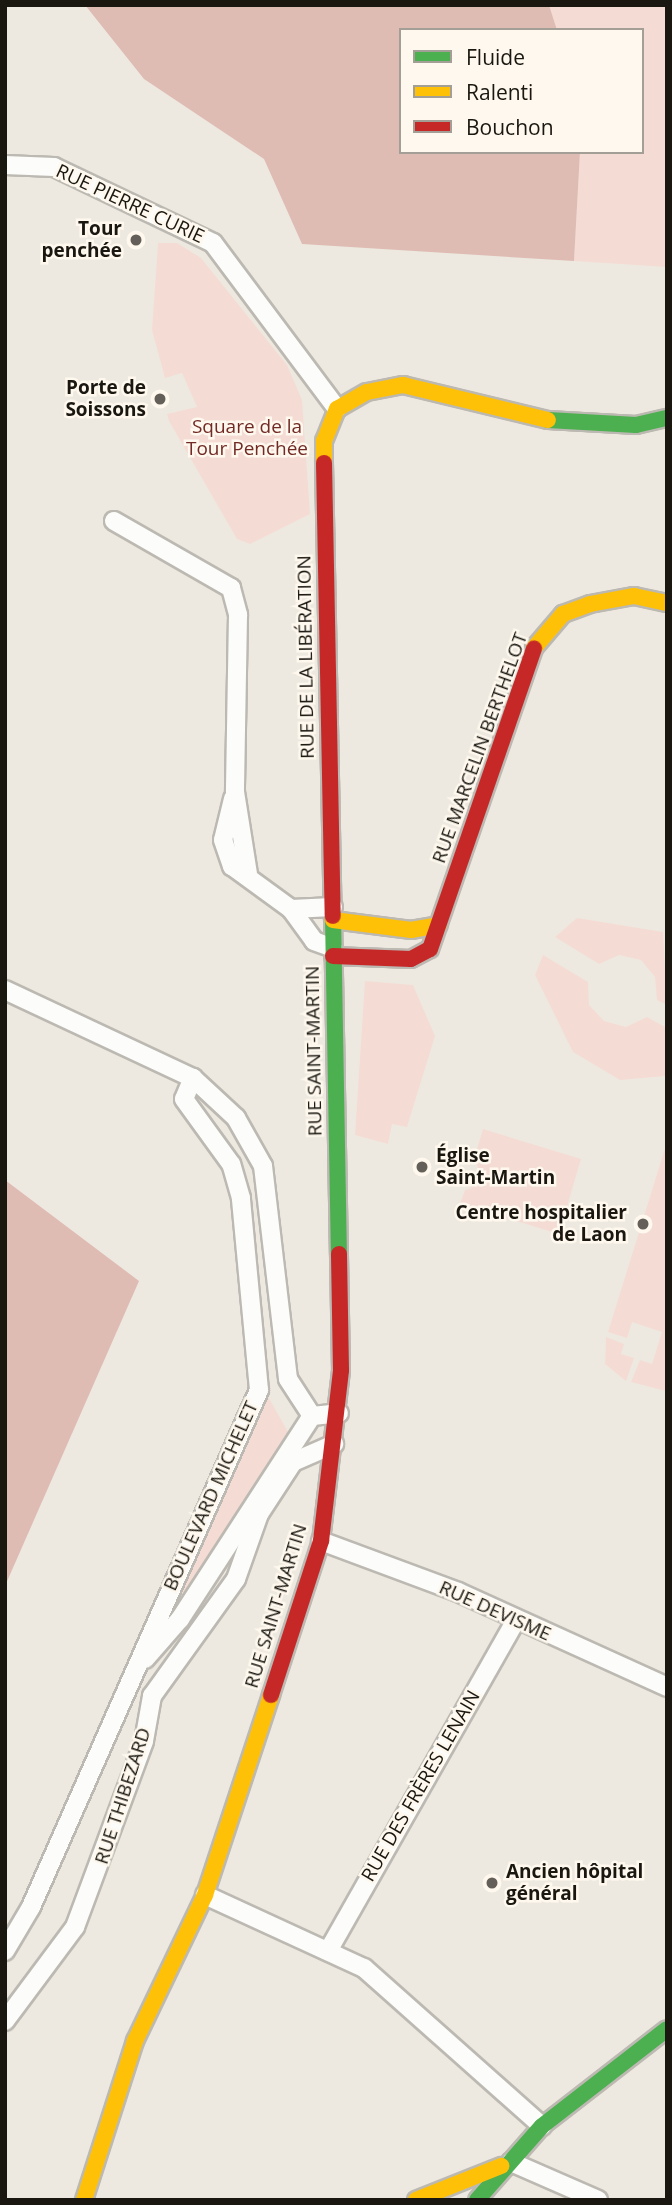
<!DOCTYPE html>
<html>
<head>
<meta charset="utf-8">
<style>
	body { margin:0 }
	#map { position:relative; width:672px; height:2205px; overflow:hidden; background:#eee9e0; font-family:"Open Sans",sans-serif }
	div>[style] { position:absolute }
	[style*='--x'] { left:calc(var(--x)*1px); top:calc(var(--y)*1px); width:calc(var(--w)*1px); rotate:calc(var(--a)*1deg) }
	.green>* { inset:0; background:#f4dcd4 }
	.forest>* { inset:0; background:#dfbcb3 }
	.roads { filter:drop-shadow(2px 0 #bcb9b2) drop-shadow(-2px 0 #bcb9b2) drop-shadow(0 2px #bcb9b2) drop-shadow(0 -2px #bcb9b2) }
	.street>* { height:18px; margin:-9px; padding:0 9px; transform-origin:9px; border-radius:9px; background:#fcfcfa }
	.fast>* { height:16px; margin:-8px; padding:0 8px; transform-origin:8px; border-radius:8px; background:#4caf50 }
	.slow>* { height:16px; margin:-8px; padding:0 8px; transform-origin:8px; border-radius:8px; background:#ffc107 }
	.jam>* { height:16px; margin:-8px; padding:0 8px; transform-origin:8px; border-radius:8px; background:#c62828 }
	.dots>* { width:19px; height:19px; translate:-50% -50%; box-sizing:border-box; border:4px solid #fef8ee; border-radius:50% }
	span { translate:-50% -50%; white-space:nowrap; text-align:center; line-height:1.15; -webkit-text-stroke:5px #fef8ee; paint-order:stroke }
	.street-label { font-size:19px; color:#1a1711 }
	.poi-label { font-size:19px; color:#1a1711; font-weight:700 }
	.right { translate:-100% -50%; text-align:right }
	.left { translate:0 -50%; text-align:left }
	.park-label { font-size:19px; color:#722a24 }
	.frame { position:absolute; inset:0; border:7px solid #1a1711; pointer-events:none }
	.legend { position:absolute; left:399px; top:28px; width:245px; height:126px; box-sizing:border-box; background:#fef8ee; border:2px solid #a39e96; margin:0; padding:9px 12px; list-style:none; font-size:21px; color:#1a1711 }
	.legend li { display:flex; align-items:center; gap:14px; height:35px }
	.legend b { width:35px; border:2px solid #a39e96 }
</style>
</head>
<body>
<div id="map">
	<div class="green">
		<i style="clip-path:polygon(549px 5px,667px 5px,667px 267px,574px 261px,580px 152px,642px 152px,642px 30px,557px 30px)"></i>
		<i style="clip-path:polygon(158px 243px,177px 243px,201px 258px,287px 365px,302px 400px,310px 514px,250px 544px,237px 539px,169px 421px,167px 414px,197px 407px,182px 373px,165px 378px,152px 330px)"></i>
		<i style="clip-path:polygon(577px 918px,663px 932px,667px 1005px,657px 1000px,655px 977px,641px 960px,619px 955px,599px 964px,555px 937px)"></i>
		<i style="clip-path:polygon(543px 955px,588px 982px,589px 1005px,604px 1021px,626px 1027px,647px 1017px,667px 1028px,665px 1076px,620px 1080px,573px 1052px,535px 975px)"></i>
		<i style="clip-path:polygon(365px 981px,413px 985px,435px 1036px,407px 1127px,392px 1124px,388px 1144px,355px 1135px)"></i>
		<i style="clip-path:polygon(483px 1129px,581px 1159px,559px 1234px,460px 1204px,465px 1190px,472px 1188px,466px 1186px,471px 1171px,478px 1172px,476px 1154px,484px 1152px,477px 1149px)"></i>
		<i style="clip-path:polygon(667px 1142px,667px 1390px,666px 1391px,631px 1382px,640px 1360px,652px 1364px,662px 1332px,632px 1322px,627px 1338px,608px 1332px)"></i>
		<i style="clip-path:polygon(606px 1337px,624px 1344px,621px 1354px,634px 1358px,626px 1381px,605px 1364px)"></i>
		<i style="clip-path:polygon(263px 1398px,269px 1398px,288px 1432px,172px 1622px,166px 1618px)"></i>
	</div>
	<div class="forest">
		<i style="clip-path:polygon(85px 5px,549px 5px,557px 30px,401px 30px,401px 152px,580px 152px,574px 261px,302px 244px,264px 159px,144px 79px)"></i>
		<i style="clip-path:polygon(5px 1180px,139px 1281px,5px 1586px)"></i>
	</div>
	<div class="roads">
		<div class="street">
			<i style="--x:5;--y:165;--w:49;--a:2.3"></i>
			<i style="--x:54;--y:167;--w:176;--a:25.5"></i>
			<i style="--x:213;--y:243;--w:207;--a:53.2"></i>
			<i style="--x:114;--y:521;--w:135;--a:29.8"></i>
			<i style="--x:231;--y:588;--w:28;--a:75"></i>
			<i style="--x:238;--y:615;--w:177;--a:91"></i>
			<i style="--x:235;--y:792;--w:83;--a:81"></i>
			<i style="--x:233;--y:799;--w:42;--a:103.7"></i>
			<i style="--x:223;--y:840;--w:28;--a:71"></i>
			<i style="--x:232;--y:866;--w:73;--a:36.1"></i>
			<i style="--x:291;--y:909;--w:39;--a:54"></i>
			<i style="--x:314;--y:941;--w:20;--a:20"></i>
			<i style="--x:291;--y:909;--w:42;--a:-2.7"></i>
			<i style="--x:5;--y:990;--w:208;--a:25.1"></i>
			<i style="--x:193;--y:1078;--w:59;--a:42.9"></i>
			<i style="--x:236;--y:1118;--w:55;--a:60.6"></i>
			<i style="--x:263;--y:1166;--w:214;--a:83.3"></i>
			<i style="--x:288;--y:1379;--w:44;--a:57"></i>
			<i style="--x:312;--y:1416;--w:27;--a:-6"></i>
			<i style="--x:321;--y:1541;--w:146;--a:20.4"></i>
			<i style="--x:458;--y:1592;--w:230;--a:24.4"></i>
			<i style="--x:145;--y:1659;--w:53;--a:-48.8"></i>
			<i style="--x:180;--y:1619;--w:242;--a:-57"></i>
			<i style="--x:205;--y:1895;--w:175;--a:24.7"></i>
			<i style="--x:364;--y:1968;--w:238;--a:41.6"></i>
			<i style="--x:5;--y:1951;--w:51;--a:-59.4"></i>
			<i style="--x:31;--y:1907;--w:565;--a:-66.2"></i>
			<i style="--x:259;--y:1390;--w:193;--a:-95.4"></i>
			<i style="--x:241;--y:1198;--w:35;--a:-106"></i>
			<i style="--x:231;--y:1164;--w:80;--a:-125.9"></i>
			<i style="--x:184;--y:1099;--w:23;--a:-67"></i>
			<i style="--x:328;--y:1951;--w:378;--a:-60.4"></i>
			<i style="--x:5;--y:2021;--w:117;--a:-53.3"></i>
			<i style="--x:75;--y:1927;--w:198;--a:-69.6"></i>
			<i style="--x:144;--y:1741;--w:46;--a:-79.9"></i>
			<i style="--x:152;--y:1696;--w:144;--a:-54.3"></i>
			<i style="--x:236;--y:1579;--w:69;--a:-70.5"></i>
			<i style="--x:259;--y:1514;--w:62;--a:-56.8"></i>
			<i style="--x:293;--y:1462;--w:45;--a:-23.7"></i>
			<i style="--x:511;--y:2162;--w:95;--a:23.6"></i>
		</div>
		<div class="fast">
			<i style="--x:548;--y:420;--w:88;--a:3.3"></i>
			<i style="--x:636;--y:425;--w:32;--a:-13"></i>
			<i style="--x:333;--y:916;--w:338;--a:89"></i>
			<i style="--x:477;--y:2200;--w:98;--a:-48.7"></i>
			<i style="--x:542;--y:2126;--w:158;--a:-37.8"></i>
		</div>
		<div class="slow">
			<i style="--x:324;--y:463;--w:22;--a:-90"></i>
			<i style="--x:324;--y:441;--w:35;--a:-68"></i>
			<i style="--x:337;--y:409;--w:34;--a:-30"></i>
			<i style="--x:367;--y:392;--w:37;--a:-11"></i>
			<i style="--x:403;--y:385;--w:149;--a:13.6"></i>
			<i style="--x:534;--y:648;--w:45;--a:-49.5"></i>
			<i style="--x:563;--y:614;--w:29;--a:-20"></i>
			<i style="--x:590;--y:604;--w:45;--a:-10.3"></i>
			<i style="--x:634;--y:596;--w:34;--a:12"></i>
			<i style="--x:333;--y:920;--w:79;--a:7.3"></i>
			<i style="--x:411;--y:930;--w:28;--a:-10"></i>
			<i style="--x:84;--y:2200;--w:167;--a:-72.2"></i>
			<i style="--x:135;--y:2041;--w:162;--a:-64.4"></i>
			<i style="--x:205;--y:1895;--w:211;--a:-71.7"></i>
			<i style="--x:416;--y:2200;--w:92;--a:-21.8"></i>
		</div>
		<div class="jam">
			<i style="--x:324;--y:463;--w:453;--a:88.9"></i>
			<i style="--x:333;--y:956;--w:78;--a:2.2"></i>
			<i style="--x:411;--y:959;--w:21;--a:-28"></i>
			<i style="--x:430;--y:949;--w:318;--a:-70.9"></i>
			<i style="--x:271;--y:1695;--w:162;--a:-72"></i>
			<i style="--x:321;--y:1541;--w:172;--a:-83.3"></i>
			<i style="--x:341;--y:1370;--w:116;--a:-91"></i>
		</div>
	</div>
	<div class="dots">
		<i style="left:136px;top:240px;background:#646059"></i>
		<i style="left:160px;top:399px;background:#646059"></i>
		<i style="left:422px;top:1167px;background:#646059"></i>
		<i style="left:643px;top:1224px;background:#646059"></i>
		<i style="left:492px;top:1883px;background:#646059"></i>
	</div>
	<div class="street-label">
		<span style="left:130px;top:204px;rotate:25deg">RUE PIERRE CURIE</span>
		<span style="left:306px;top:657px;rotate:-91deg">RUE DE LA LIBÉRATION</span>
		<span style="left:480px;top:748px;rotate:-70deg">RUE MARCELIN BERTHELOT</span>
		<span style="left:314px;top:1051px;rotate:-91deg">RUE SAINT-MARTIN</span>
		<span style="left:211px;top:1496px;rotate:-66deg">BOULEVARD MICHELET</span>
		<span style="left:276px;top:1606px;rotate:-73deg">RUE SAINT-MARTIN</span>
		<span style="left:495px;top:1611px;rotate:24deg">RUE DEVISME</span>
		<span style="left:421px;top:1786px;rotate:-60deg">RUE DES FRÈRES LENAIN</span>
		<span style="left:123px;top:1796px;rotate:-72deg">RUE THIBEZARD</span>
	</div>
	<div class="poi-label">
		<span class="right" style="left:122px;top:240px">Tour<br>penchée</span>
		<span class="right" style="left:146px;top:399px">Porte de<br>Soissons</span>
		<span class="left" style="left:436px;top:1167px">Église<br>Saint-Martin</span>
		<span class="right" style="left:627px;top:1224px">Centre hospitalier<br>de Laon</span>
		<span class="left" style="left:506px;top:1883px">Ancien hôpital<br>général</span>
	</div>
	<div class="park-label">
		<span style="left:247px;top:438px">Square de la<br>Tour Penchée</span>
	</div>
	<div class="frame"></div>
	<ul class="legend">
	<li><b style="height:9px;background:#4caf50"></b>Fluide</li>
	<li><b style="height:9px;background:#ffc107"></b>Ralenti</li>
	<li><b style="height:9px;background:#c62828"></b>Bouchon</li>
	</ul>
</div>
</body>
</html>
